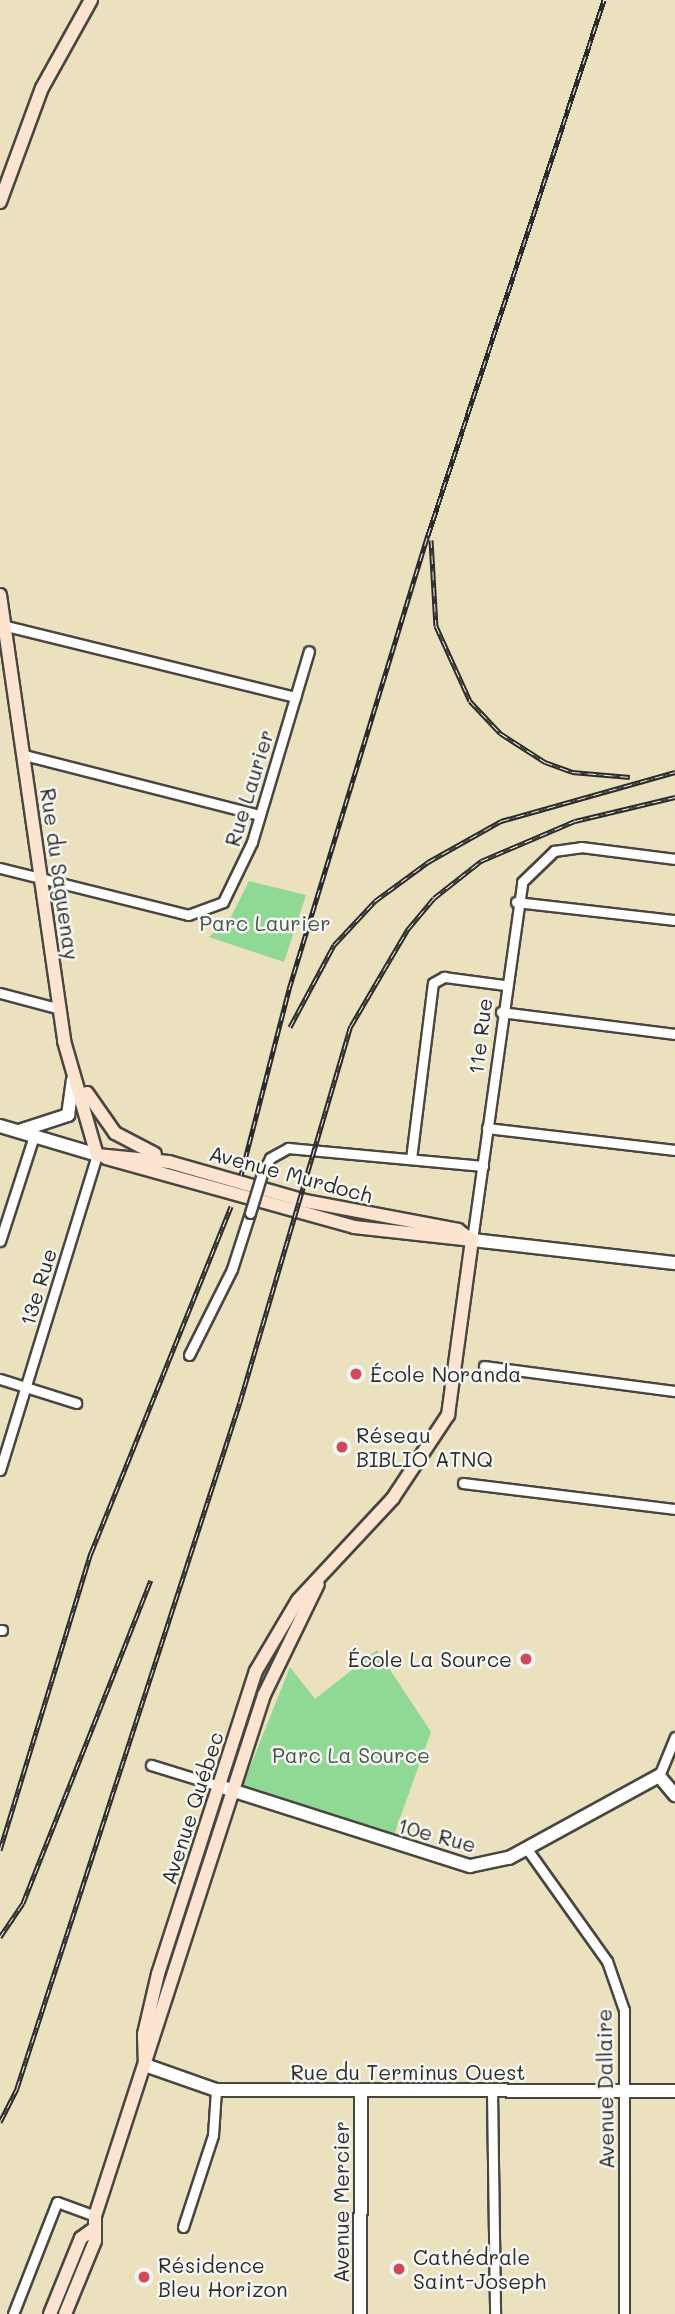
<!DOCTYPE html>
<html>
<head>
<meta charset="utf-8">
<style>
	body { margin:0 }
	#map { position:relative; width:675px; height:2314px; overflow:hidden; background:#ebe1bf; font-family:Mali,sans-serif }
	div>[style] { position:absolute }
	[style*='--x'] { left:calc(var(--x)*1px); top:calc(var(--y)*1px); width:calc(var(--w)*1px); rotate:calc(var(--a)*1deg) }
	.green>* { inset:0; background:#90d995 }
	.roads { filter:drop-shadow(2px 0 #484641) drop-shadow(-2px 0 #484641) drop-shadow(0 2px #484641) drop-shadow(0 -2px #484641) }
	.minor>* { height:9px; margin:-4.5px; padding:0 4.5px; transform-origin:4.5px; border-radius:4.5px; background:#fff }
	.tertiary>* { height:12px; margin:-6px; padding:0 6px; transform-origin:6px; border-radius:6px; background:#fff }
	.secondary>* { height:12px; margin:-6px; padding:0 6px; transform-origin:6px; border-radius:6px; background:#fde4d0 }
	.rail>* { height:5px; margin-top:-2.5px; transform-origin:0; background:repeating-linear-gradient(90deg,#f6f6f2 0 8px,#2b2b2b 0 16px); box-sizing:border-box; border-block:2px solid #2b2b2b }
	.bridges { filter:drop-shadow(2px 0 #484641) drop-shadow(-2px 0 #484641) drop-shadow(0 2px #484641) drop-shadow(0 -2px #484641) }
	.minor-bridge>* { height:9px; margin:-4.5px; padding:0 4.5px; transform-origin:4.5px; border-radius:4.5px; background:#fff }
	.dots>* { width:19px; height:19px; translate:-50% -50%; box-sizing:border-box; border:4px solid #f6f6f2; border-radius:50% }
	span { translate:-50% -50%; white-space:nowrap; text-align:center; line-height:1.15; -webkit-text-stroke:5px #f6f6f2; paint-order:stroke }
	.street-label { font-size:21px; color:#2b2b2b }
	.park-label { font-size:21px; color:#445646 }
	.poi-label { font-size:21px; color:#2b2b2b }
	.left { translate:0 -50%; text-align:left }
	.right { translate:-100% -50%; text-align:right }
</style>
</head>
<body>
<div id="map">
	<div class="green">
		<i style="clip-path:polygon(249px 881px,306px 895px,284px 962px,209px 937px,232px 915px)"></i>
		<i style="clip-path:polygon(377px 1650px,431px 1732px,391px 1843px,242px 1787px,290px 1667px,315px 1699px)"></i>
	</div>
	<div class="roads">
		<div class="minor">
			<i style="--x:6;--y:626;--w:298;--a:13.8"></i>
			<i style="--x:24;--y:755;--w:243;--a:14.3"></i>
			<i style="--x:0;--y:868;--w:194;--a:14"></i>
			<i style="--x:188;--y:915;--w:37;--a:-20"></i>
			<i style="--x:223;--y:902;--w:67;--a:-64.2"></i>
			<i style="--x:252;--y:842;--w:199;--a:-73.4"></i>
			<i style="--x:516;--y:902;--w:160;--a:6.5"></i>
			<i style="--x:0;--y:993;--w:62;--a:14.9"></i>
			<i style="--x:501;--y:1012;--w:175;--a:7.2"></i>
			<i style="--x:487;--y:1128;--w:189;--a:6.7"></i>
			<i style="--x:411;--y:1159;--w:177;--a:-82.9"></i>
			<i style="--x:433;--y:983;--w:13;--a:-29"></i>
			<i style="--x:444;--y:977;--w:61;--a:7.6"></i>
			<i style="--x:261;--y:1176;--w:20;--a:-63"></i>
			<i style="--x:270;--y:1158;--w:21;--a:-29"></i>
			<i style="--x:288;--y:1148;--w:196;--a:5.3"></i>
			<i style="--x:472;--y:1240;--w:361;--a:-82"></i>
			<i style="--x:522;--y:882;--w:45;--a:-44.1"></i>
			<i style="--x:554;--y:851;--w:27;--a:-8"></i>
			<i style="--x:581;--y:847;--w:95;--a:7.3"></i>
			<i style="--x:0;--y:1241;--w:110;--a:-72.1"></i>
			<i style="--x:189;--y:1355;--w:96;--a:-63.4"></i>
			<i style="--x:232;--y:1269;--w:59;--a:-72.2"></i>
			<i style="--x:484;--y:1366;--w:193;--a:7.5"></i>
			<i style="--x:0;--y:1379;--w:80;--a:17.5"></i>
			<i style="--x:0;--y:1470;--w:330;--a:-72.9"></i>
			<i style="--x:463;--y:1483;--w:214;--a:7"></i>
			<i style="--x:0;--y:1630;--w:2;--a:0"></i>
			<i style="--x:151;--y:1765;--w:71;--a:17.2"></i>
			<i style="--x:659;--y:1776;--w:42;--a:-67.7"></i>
			<i style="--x:527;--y:1849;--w:138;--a:54.5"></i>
			<i style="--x:607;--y:1961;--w:52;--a:70.9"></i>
			<i style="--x:624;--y:2010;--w:304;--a:90"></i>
			<i style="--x:492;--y:2091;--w:223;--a:89.2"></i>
			<i style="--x:183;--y:2227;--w:97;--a:-71.9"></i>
			<i style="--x:213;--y:2135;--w:45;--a:-86.2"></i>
			<i style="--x:13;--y:2314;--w:120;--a:-68.6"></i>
			<i style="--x:57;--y:2202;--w:40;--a:20.2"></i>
		</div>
		<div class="tertiary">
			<i style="--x:0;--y:1126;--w:101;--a:16.6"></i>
			<i style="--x:19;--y:1131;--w:52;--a:-18.1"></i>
			<i style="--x:68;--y:1115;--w:35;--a:-82"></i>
			<i style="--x:472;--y:1240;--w:204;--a:6.5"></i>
			<i style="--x:225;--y:1788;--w:257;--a:17.7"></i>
			<i style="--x:470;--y:1866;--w:40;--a:-12"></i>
			<i style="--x:509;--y:1858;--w:171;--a:-28.7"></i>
			<i style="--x:659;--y:1776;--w:25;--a:50"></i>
			<i style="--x:145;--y:2065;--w:75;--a:19.4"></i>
			<i style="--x:216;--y:2090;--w:459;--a:0.1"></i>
			<i style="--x:360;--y:2314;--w:223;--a:-89.7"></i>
		</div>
		<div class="secondary">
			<i style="--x:0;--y:202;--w:121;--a:-69.8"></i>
			<i style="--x:42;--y:88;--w:101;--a:-60.9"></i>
			<i style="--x:0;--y:595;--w:451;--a:81.8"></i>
			<i style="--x:64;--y:1041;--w:119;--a:73.9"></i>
			<i style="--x:87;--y:1093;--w:49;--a:55"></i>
			<i style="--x:115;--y:1133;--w:45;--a:27.7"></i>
			<i style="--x:97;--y:1155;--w:72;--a:5.6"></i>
			<i style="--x:169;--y:1162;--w:141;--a:16"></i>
			<i style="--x:305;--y:1201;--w:156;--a:10.7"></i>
			<i style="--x:458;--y:1230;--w:17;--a:36"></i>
			<i style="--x:106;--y:1158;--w:257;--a:15.5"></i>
			<i style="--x:354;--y:1227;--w:119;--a:6.3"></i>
			<i style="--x:145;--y:2065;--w:31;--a:-92"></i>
			<i style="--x:144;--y:2034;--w:62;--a:-76.9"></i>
			<i style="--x:158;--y:1974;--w:318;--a:-72.1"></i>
			<i style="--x:256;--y:1671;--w:82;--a:-59.4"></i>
			<i style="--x:298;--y:1600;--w:139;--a:-47"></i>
			<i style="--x:393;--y:1498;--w:100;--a:-56.5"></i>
			<i style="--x:448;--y:1415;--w:177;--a:-82.2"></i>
			<i style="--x:50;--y:2314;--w:82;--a:-67.8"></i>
			<i style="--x:81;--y:2238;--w:14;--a:-36"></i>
			<i style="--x:65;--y:2314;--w:79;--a:-67.7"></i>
			<i style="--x:95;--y:2241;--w:25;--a:-90"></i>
			<i style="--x:95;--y:2216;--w:548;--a:-72.03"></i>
			<i style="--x:264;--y:1695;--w:123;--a:-64.1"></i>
		</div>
	</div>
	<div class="rail">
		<i style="--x:431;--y:540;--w:86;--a:86.7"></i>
		<i style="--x:436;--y:626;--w:82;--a:65.6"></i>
		<i style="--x:470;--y:701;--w:44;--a:46.8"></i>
		<i style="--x:500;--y:733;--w:54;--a:32.8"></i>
		<i style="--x:545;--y:762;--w:29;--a:20"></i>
		<i style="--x:572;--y:772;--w:58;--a:4.9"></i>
		<i style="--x:290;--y:1027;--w:93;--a:-61.8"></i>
		<i style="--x:334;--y:945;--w:60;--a:-47"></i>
		<i style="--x:375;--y:901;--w:66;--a:-36.3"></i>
		<i style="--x:428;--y:862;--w:84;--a:-29.3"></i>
		<i style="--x:501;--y:821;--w:181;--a:-15.7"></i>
		<i style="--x:241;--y:1175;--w:192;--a:-75.5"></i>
		<i style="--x:289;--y:989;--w:475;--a:-73"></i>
		<i style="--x:428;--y:535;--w:563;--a:-71.79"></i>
		<i style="--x:0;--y:1850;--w:311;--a:-73"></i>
		<i style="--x:91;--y:1553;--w:374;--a:-68"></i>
		<i style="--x:0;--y:1937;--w:41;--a:-55.9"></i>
		<i style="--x:23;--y:1903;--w:347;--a:-68.4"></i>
		<i style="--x:0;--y:2122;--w:38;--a:-63"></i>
		<i style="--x:17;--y:2088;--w:721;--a:-71.99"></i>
		<i style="--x:240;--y:1402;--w:392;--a:-73.6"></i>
		<i style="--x:351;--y:1026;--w:113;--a:-59.6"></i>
		<i style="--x:408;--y:929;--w:40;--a:-50"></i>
		<i style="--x:434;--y:898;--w:60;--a:-38.2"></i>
		<i style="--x:481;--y:861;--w:102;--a:-23.1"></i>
		<i style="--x:575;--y:821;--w:103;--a:-13.5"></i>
	</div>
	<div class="bridges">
		<div class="minor-bridge">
			<i style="--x:250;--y:1213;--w:39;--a:-73"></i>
		</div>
	</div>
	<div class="dots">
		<i style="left:356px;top:1374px;background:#d1495b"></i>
		<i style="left:342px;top:1447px;background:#d1495b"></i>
		<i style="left:526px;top:1659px;background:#d1495b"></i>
		<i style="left:399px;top:2269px;background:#d1495b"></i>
		<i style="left:144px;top:2277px;background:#d1495b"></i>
	</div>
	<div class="street-label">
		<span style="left:249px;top:788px;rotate:-73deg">Rue Laurier</span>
		<span style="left:60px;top:874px;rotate:82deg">Rue du Saguenay</span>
		<span style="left:480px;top:1036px;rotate:-83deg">11e Rue</span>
		<span style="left:291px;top:1174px;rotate:15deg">Avenue Murdoch</span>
		<span style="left:38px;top:1287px;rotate:-73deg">13e Rue</span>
		<span style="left:192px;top:1808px;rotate:-72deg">Avenue Québec</span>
		<span style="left:437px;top:1835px;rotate:15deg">10e Rue</span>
		<span style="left:408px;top:2072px">Rue du Terminus Ouest</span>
		<span style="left:605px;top:2089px;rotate:-91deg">Avenue Dallaire</span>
		<span style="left:341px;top:2202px;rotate:-90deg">Avenue Mercier</span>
	</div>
	<div class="park-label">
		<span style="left:265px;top:923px">Parc Laurier</span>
		<span style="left:351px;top:1755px">Parc La Source</span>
	</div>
	<div class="poi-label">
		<span class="left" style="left:370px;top:1374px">École Noranda</span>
		<span class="left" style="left:356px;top:1447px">Réseau<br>BIBLIO ATNQ</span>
		<span class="right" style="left:512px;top:1659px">École La Source</span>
		<span class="left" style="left:413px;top:2269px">Cathédrale<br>Saint-Joseph</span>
		<span class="left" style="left:158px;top:2277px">Résidence<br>Bleu Horizon</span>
	</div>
</div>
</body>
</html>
